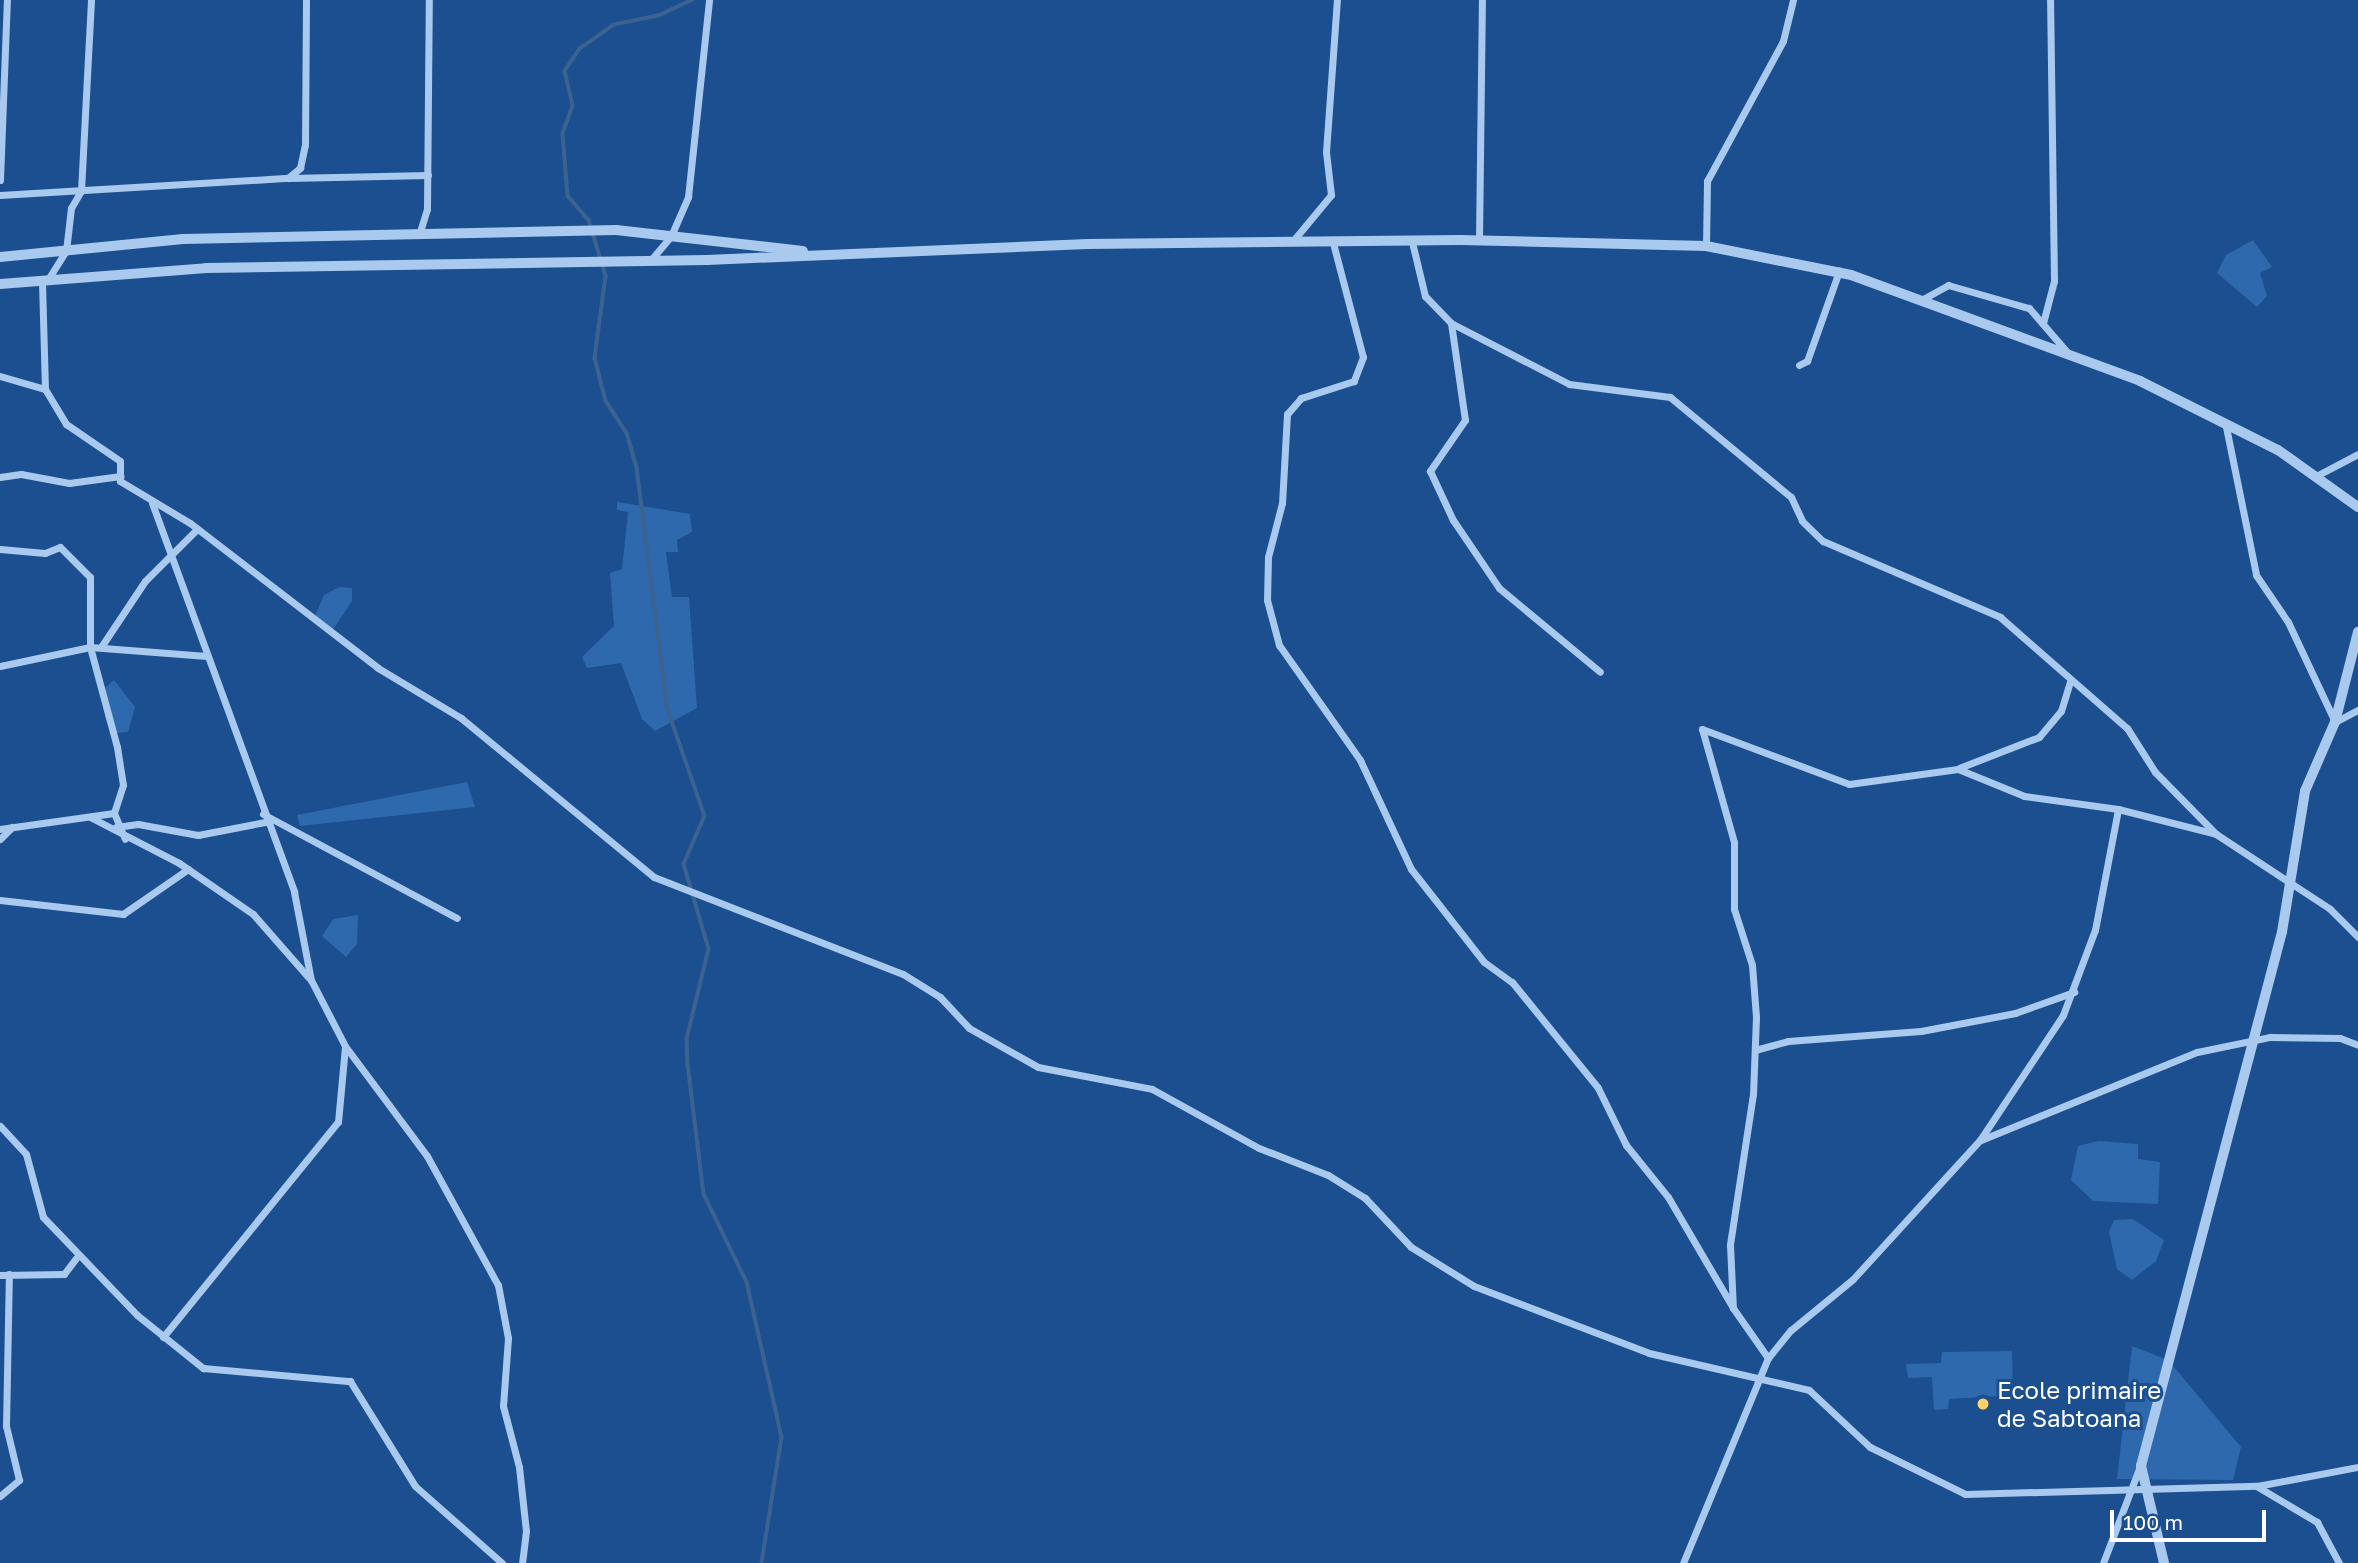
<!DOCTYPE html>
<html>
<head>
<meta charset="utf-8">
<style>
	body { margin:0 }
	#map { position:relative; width:2358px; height:1563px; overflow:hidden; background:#1b4f8f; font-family:"Golos Text",sans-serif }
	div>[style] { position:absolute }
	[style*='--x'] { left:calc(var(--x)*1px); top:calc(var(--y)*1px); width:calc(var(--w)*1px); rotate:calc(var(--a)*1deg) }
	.green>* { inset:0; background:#2e69ad }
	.stream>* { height:3.5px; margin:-1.75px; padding:0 1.75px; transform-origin:1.75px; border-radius:1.75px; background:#3c6290 }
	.minor>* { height:7px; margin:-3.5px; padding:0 3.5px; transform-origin:3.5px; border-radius:3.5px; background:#a9c9ee }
	.tertiary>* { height:10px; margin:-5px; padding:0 5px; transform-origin:5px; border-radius:5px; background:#a9c9ee }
	.dots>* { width:19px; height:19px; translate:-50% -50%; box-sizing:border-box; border:4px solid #1b4f8f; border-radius:50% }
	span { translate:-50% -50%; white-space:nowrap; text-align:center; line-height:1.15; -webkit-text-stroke:6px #1b4f8f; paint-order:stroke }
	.poi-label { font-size:24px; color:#fff }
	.left { translate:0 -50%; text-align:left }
	.scale { position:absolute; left:2110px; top:1510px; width:156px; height:32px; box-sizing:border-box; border:4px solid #fff; border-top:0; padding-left:9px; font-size:21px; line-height:24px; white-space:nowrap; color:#fff; -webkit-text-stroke:5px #1b4f8f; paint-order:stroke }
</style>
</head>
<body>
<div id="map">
	<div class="green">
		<i style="clip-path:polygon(2253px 240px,2272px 267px,2260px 273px,2267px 296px,2257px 307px,2217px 273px,2226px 255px)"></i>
		<i style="clip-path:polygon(617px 502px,690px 514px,692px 532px,677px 540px,678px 552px,666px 552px,672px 597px,689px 597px,697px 708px,655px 731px,642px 719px,621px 663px,587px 668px,582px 657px,614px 626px,610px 573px,622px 569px,628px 512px,617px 510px)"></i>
		<i style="clip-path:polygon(339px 587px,352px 588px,352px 601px,332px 631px,315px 616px,324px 595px)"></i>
		<i style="clip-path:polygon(114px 680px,135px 707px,128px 732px,115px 733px,106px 721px,102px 691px)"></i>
		<i style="clip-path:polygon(467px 782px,475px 807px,300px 826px,297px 815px)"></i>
		<i style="clip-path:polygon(358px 915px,357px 944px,346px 957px,322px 936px,333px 919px)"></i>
		<i style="clip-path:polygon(2098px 1141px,2138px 1144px,2138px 1159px,2160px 1162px,2158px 1204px,2093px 1201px,2071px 1180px,2078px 1146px)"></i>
		<i style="clip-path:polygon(2133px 1219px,2164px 1240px,2156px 1261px,2132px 1280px,2117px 1269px,2109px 1232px,2114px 1220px)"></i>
		<i style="clip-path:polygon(2132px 1346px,2168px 1360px,2241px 1447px,2233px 1480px,2117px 1479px)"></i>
		<i style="clip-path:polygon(2012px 1351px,2013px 1395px,1949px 1399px,1948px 1409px,1934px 1410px,1932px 1377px,1908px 1378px,1906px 1364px,1941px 1363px,1942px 1352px)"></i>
	</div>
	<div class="stream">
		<i style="--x:693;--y:0;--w:38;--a:155"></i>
		<i style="--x:658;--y:16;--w:45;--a:168.4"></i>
		<i style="--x:614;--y:25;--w:42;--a:144.8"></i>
		<i style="--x:580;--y:49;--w:27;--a:124"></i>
		<i style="--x:565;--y:71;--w:36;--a:77"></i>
		<i style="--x:573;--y:106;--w:30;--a:110"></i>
		<i style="--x:563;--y:134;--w:62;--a:85.4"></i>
		<i style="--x:568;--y:196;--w:32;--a:49"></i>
		<i style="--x:589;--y:220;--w:59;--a:73.1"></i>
		<i style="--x:606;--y:276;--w:83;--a:97.6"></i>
		<i style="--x:595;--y:358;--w:44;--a:75.7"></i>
		<i style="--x:606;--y:401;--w:38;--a:57"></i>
		<i style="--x:627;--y:433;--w:36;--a:74"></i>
		<i style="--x:637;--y:468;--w:241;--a:82.8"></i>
		<i style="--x:667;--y:707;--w:115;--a:70.8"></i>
		<i style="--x:705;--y:816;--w:52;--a:113.6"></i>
		<i style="--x:684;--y:864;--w:89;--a:73.6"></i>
		<i style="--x:709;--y:949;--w:93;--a:103.7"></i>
		<i style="--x:687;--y:1039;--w:25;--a:88"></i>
		<i style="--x:688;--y:1064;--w:131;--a:83"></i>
		<i style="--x:704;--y:1194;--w:98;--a:64"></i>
		<i style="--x:747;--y:1282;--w:159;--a:77.3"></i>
		<i style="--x:782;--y:1437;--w:128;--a:99"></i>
	</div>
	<div class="minor">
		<i style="--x:289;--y:178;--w:139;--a:-1.2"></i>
		<i style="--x:0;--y:180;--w:180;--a:-87.8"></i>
		<i style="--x:0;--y:195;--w:289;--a:-3.4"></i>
		<i style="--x:288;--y:178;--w:16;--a:-40"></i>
		<i style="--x:300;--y:168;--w:24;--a:-78"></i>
		<i style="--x:305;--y:145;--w:145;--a:-89.6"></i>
		<i style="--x:419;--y:235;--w:27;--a:-73"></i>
		<i style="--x:427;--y:209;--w:209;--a:-89.5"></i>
		<i style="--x:1479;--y:240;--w:240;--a:-89.3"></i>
		<i style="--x:1292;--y:242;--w:61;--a:-50.3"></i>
		<i style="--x:1331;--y:195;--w:43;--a:-96.6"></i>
		<i style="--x:1326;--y:152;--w:152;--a:-85.9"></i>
		<i style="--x:1412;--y:242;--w:56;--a:76.5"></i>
		<i style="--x:1425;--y:296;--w:37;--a:46"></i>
		<i style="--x:1451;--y:323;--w:133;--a:27.3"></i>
		<i style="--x:1569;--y:384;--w:102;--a:7.3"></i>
		<i style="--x:1670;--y:397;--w:157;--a:39.6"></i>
		<i style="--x:1791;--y:497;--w:26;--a:65"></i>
		<i style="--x:1802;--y:521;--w:29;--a:44"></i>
		<i style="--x:1823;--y:541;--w:193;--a:23.2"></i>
		<i style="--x:2000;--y:617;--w:169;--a:41.2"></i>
		<i style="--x:2127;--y:728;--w:52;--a:57.5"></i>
		<i style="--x:2155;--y:772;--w:87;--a:45.5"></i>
		<i style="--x:2216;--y:834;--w:136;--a:33.3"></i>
		<i style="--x:2330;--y:909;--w:40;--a:45"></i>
		<i style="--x:1333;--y:243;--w:118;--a:75.3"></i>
		<i style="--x:1363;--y:357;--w:26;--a:111"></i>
		<i style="--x:1354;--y:381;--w:56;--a:162.2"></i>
		<i style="--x:1301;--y:398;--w:21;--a:131"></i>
		<i style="--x:1287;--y:414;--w:89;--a:93.2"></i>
		<i style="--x:1282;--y:503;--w:56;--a:104.5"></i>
		<i style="--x:1268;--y:557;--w:43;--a:91.3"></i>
		<i style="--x:1267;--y:600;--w:47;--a:75.1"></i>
		<i style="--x:1279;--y:645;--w:141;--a:54.8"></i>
		<i style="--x:1360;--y:760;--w:120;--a:64.9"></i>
		<i style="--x:1411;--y:869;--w:118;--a:51.9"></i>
		<i style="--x:1484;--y:962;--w:34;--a:36"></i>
		<i style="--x:1512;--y:982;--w:136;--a:50.9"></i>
		<i style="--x:1598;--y:1088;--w:64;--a:63.8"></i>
		<i style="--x:1626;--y:1145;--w:67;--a:51.1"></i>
		<i style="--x:1668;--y:1197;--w:129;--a:59.6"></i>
		<i style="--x:1706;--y:246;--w:65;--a:-89.1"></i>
		<i style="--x:1707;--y:181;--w:159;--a:-61.5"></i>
		<i style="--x:1783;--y:41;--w:42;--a:-76.3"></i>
		<i style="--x:650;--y:261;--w:33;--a:-50"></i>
		<i style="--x:671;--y:236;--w:43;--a:-66.4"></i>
		<i style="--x:688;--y:197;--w:198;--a:-83.9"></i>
		<i style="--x:47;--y:281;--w:36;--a:-58"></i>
		<i style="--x:66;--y:251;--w:43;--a:-83.4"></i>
		<i style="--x:71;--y:208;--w:20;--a:-60"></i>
		<i style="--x:81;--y:191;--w:191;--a:-87"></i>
		<i style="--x:42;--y:282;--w:107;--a:88.4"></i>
		<i style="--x:1923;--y:299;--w:29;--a:-29"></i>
		<i style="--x:1948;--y:285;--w:84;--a:15.9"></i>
		<i style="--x:2029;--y:308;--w:58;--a:49.2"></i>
		<i style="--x:1451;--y:323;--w:98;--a:81.8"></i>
		<i style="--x:1465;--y:420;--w:62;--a:124.5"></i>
		<i style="--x:1430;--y:471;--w:54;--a:64.9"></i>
		<i style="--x:1453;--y:520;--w:82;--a:55.9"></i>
		<i style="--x:1499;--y:588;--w:131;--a:39.7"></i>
		<i style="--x:2043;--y:323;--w:43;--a:-75.3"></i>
		<i style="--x:2054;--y:281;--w:281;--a:-90.8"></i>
		<i style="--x:1799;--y:365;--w:9;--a:-27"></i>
		<i style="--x:1807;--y:361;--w:96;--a:-70.4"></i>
		<i style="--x:0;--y:376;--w:47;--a:16.1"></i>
		<i style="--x:45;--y:389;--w:41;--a:59"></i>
		<i style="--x:66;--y:424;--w:65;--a:34.4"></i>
		<i style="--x:120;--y:461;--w:20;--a:90"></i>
		<i style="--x:120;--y:481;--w:82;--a:31"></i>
		<i style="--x:190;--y:523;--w:237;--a:37.6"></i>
		<i style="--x:378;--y:668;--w:97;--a:31.1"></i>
		<i style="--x:461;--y:718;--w:250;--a:39.5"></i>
		<i style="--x:654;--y:877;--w:267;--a:21.3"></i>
		<i style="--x:903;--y:974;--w:44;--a:31.9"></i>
		<i style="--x:940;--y:997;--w:42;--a:46.9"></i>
		<i style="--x:969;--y:1028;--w:79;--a:29.5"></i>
		<i style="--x:1038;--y:1067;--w:116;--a:10.9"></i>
		<i style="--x:1152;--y:1089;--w:122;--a:28.9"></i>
		<i style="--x:1259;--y:1148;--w:74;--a:21.4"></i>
		<i style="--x:1328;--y:1175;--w:44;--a:31.9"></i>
		<i style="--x:1365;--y:1198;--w:67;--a:46.8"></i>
		<i style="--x:1411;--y:1247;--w:74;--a:31.8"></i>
		<i style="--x:1474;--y:1286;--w:187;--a:20.9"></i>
		<i style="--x:1649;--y:1353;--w:164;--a:13"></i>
		<i style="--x:1809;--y:1390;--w:83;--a:43.1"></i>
		<i style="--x:1870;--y:1447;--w:106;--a:26.3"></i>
		<i style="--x:1965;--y:1494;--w:292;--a:-1.6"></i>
		<i style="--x:2257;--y:1486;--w:103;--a:-10.7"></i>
		<i style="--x:2225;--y:422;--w:156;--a:78.5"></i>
		<i style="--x:2256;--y:575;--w:57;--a:55.8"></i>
		<i style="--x:2288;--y:622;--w:110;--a:64.8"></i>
		<i style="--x:2335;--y:722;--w:26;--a:-28"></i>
		<i style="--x:2316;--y:476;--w:47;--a:-27.6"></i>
		<i style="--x:0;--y:477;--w:21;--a:-8"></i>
		<i style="--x:21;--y:474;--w:49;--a:10.6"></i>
		<i style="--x:69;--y:483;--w:52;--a:-7.7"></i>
		<i style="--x:152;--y:503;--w:414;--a:69.9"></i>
		<i style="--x:294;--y:892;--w:90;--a:79.1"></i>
		<i style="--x:311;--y:980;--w:74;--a:62.7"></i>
		<i style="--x:345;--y:1046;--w:137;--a:53.3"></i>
		<i style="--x:427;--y:1156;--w:147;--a:61.2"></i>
		<i style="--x:498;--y:1285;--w:54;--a:79.3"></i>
		<i style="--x:508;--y:1338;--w:68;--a:94.2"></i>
		<i style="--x:503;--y:1406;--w:63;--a:75.3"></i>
		<i style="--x:519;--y:1467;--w:64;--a:83.8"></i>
		<i style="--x:526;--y:1531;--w:32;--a:97"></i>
		<i style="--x:0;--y:549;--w:45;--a:5.1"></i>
		<i style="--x:45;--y:553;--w:16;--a:-22"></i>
		<i style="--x:60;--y:547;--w:42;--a:45"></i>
		<i style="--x:90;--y:577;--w:70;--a:90"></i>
		<i style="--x:90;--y:647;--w:104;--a:74.9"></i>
		<i style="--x:117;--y:747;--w:38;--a:81"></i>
		<i style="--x:123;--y:785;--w:29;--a:108"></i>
		<i style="--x:114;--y:813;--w:28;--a:67"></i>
		<i style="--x:101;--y:647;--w:79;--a:-56.3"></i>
		<i style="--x:145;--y:581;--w:74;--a:-45"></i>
		<i style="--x:0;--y:666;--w:92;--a:-11.9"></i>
		<i style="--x:90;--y:647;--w:117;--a:4.4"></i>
		<i style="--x:1702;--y:729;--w:117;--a:74.2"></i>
		<i style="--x:1734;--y:842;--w:67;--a:90"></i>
		<i style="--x:1734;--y:909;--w:59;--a:72.2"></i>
		<i style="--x:1752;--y:965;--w:52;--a:85.6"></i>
		<i style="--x:1756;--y:1017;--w:77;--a:92.2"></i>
		<i style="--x:1753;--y:1094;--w:153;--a:98.7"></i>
		<i style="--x:1730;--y:1245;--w:63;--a:87.3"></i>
		<i style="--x:1733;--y:1308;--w:61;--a:55"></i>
		<i style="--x:1702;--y:729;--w:157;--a:20.5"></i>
		<i style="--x:1849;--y:784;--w:110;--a:-7.8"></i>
		<i style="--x:1958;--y:769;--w:71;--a:22.2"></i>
		<i style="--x:2024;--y:796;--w:95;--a:7.9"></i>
		<i style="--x:2118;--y:809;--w:101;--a:14.3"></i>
		<i style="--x:1959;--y:768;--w:86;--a:-21.2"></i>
		<i style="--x:2039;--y:737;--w:34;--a:-50"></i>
		<i style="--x:2061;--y:711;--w:30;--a:-73"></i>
		<i style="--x:263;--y:814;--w:220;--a:28.2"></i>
		<i style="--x:90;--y:817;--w:100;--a:27.3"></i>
		<i style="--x:179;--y:863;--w:90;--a:34.6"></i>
		<i style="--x:253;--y:914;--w:85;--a:48.8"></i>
		<i style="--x:116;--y:827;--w:22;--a:-8"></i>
		<i style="--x:138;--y:824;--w:61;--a:10.4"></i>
		<i style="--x:198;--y:835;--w:68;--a:-11"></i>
		<i style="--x:0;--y:829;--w:115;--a:-8"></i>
		<i style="--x:0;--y:839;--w:17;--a:-45"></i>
		<i style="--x:0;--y:900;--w:124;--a:6.5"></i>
		<i style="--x:123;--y:914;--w:79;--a:-34.7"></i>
		<i style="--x:1755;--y:1050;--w:34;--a:-15"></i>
		<i style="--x:1788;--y:1041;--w:133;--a:-4.3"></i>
		<i style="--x:1921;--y:1031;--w:96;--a:-10.8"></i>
		<i style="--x:2015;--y:1013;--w:63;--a:-19.6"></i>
		<i style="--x:0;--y:1126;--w:38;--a:47"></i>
		<i style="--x:26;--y:1154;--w:65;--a:74.9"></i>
		<i style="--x:43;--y:1217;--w:136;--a:46.2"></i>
		<i style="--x:137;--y:1315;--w:85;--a:38.8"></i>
		<i style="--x:203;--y:1368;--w:148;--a:5.1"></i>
		<i style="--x:350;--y:1381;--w:123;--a:58.2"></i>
		<i style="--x:415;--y:1486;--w:116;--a:41.5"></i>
		<i style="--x:1981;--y:1140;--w:233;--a:-22.2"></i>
		<i style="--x:2197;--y:1052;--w:75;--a:-11.6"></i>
		<i style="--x:2270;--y:1037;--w:70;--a:0.8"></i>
		<i style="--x:2340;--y:1038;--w:19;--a:21"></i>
		<i style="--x:0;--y:1275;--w:64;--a:-0.9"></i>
		<i style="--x:64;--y:1274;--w:20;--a:-53"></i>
		<i style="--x:163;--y:1337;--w:277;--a:-50.9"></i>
		<i style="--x:338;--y:1122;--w:75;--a:-84.7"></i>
		<i style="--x:2258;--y:1487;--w:69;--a:30.7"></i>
		<i style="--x:2317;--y:1522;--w:47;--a:61.8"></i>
		<i style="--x:0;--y:1496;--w:25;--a:-40"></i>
		<i style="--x:19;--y:1480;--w:56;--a:-103.5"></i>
		<i style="--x:6;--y:1426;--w:152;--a:-88.9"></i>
		<i style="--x:1683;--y:1563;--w:222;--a:-67.5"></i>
		<i style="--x:1768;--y:1358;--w:36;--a:-51"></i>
		<i style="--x:1791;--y:1330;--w:80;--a:-39.4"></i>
		<i style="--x:1853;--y:1279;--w:188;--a:-47.6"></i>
		<i style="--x:1980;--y:1140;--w:150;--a:-56.4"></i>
		<i style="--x:2063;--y:1015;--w:91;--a:-69.4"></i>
		<i style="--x:2095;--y:930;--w:123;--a:-79.2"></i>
		<i style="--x:2103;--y:1563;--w:104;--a:-69.1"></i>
	</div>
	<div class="tertiary">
		<i style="--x:0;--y:257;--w:184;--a:-5.6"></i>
		<i style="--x:183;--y:239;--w:433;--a:-1.2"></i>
		<i style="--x:616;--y:230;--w:188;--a:6.4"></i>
		<i style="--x:0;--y:284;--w:207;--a:-4.4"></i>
		<i style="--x:206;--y:268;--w:501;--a:-0.91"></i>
		<i style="--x:707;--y:260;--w:381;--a:-2.4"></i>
		<i style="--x:1088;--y:244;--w:372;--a:-0.6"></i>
		<i style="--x:1460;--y:240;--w:246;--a:1.4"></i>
		<i style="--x:1706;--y:246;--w:148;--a:11.3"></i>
		<i style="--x:1851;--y:275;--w:308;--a:20.1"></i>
		<i style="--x:2140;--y:381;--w:154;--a:26.6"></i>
		<i style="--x:2278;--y:450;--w:98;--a:35.5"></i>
		<i style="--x:2164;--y:1563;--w:100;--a:-103.3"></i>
		<i style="--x:2141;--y:1466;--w:552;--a:-75.21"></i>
		<i style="--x:2282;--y:932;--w:143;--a:-80.7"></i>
		<i style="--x:2305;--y:791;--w:75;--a:-66.5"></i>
		<i style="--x:2335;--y:722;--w:93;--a:-75.7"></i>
	</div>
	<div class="dots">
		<i style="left:1983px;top:1404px;background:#ffd166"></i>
	</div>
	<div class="poi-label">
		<span class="left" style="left:1997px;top:1404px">Ecole primaire<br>de Sabtoana</span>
	</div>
	<div class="scale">100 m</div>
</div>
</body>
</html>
